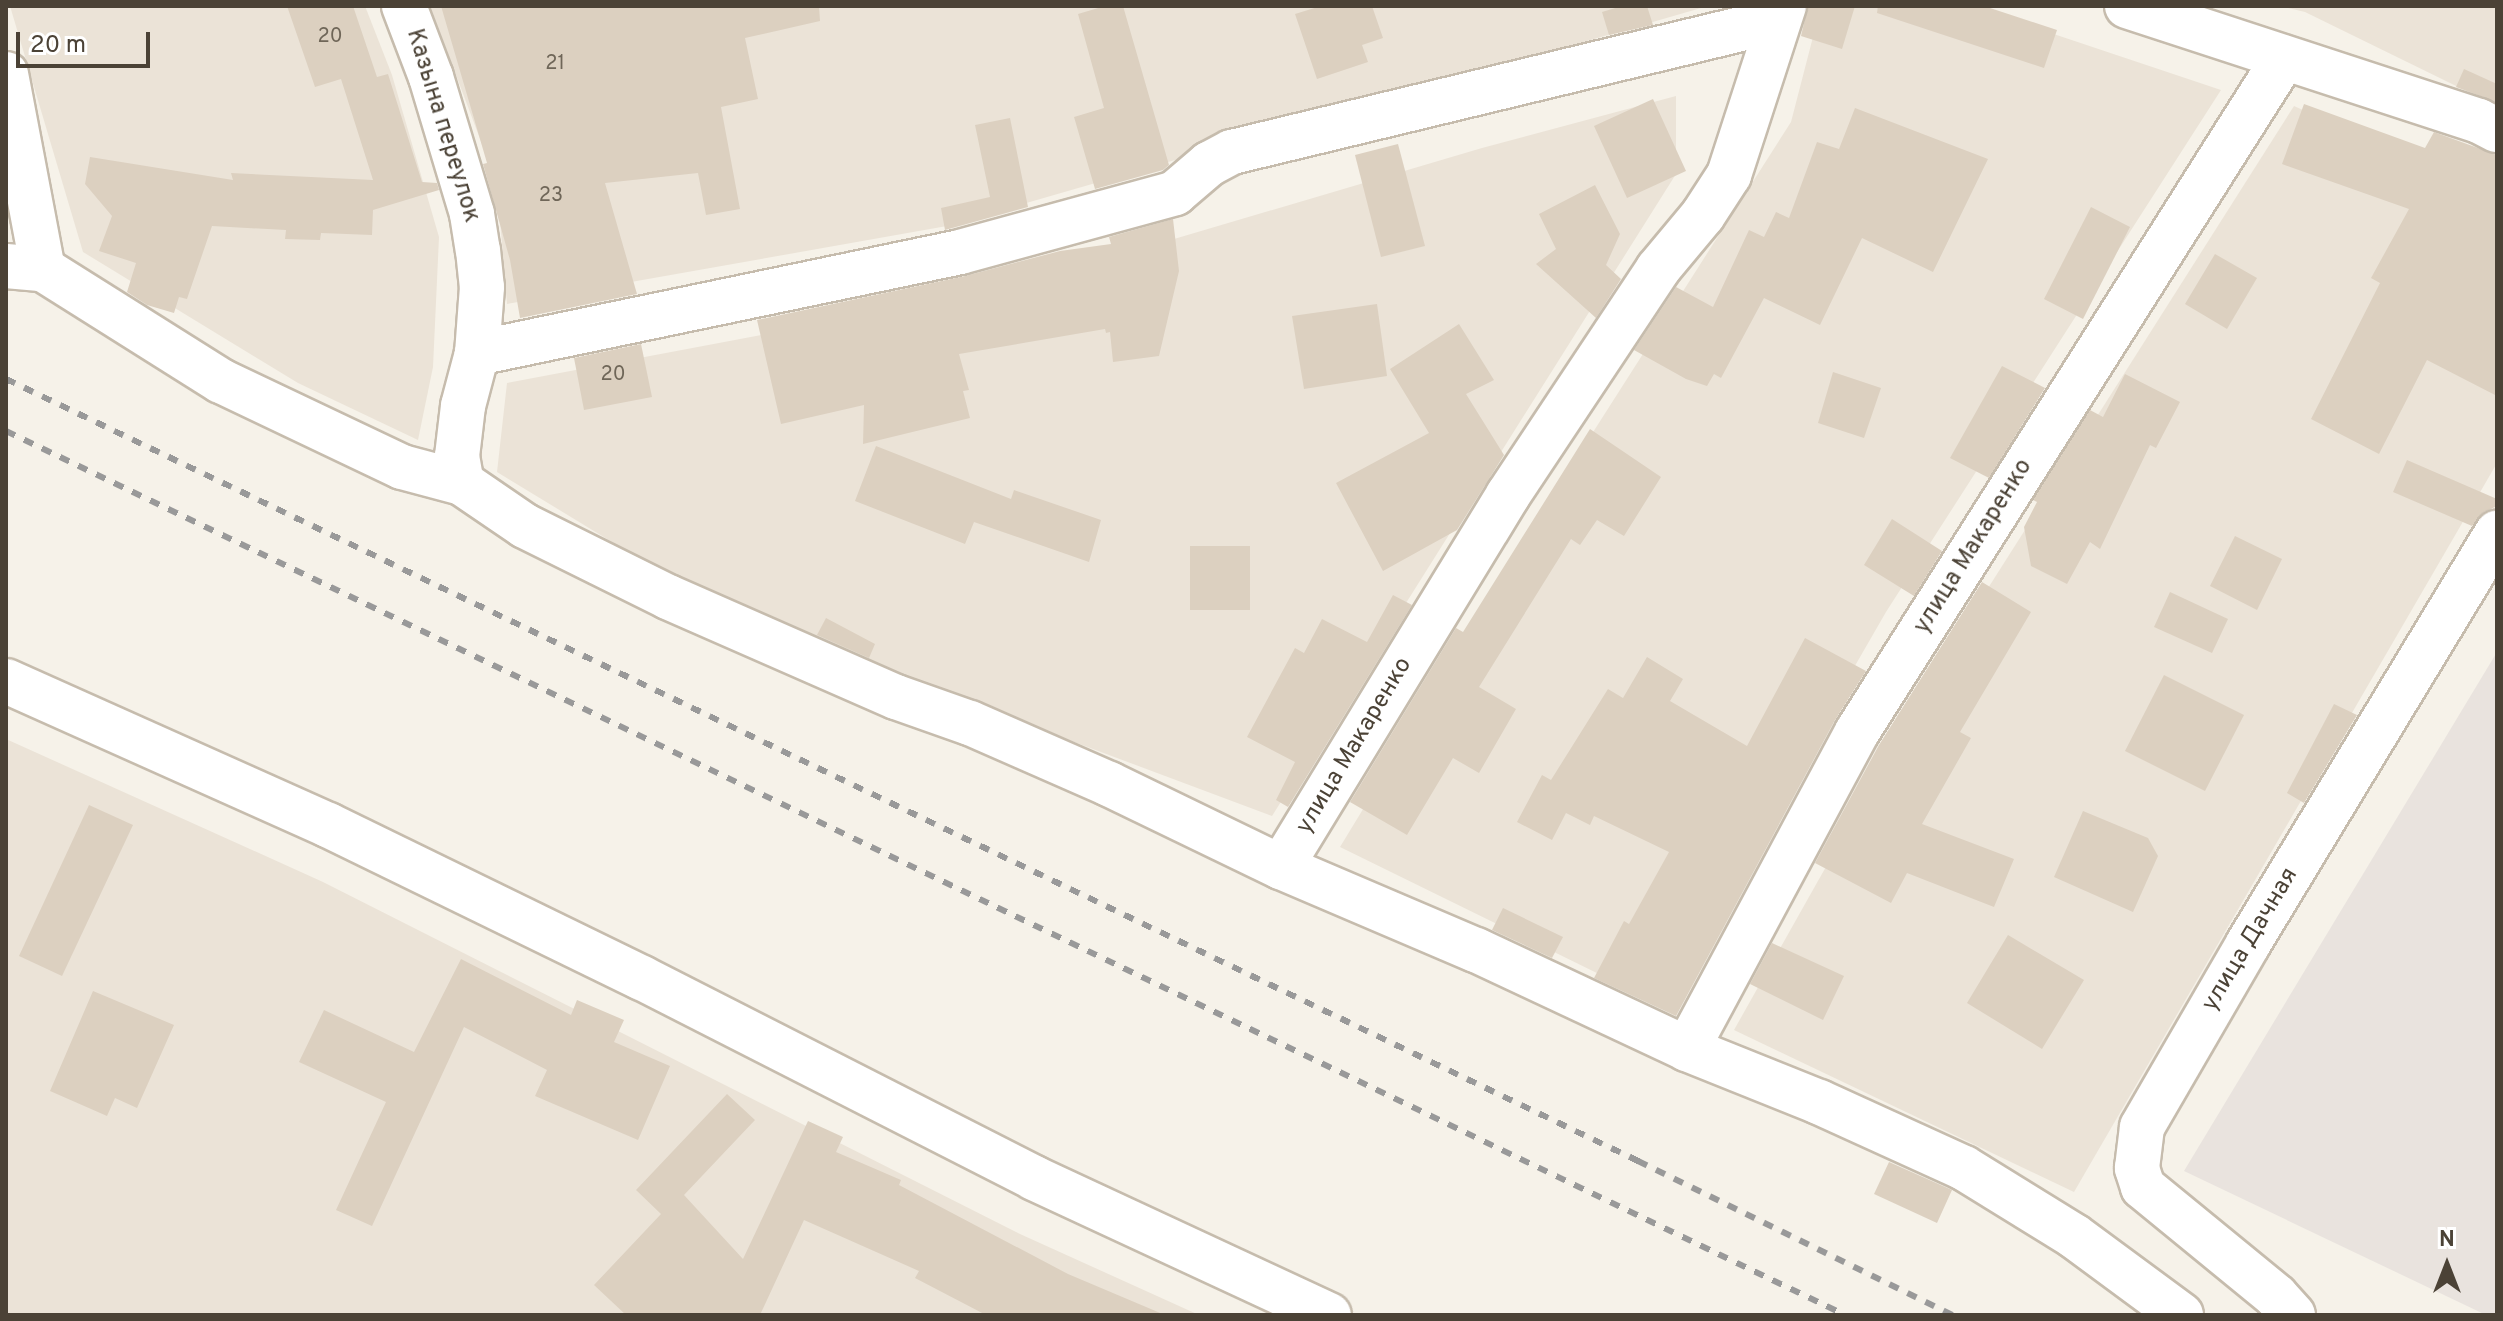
<!DOCTYPE html>
<html>
<head>
<meta charset="utf-8">
<style>
	body { margin:0 }
	#map { position:relative; width:2503px; height:1321px; overflow:hidden; background:#f6f2e9; font-family:Overpass,sans-serif }
	div>[style] { position:absolute }
	[style*='--x'] { left:calc(var(--x)*1px); top:calc(var(--y)*1px); width:calc(var(--w)*1px); rotate:calc(var(--a)*1deg) }
	.residential>* { inset:0; background:#ebe3d7 }
	.industrial>* { inset:0; background:#e9e3de }
	.building>* { inset:0; background:#dcd0c0 }
	.roads { filter:drop-shadow(2px 0 #c6bcad) drop-shadow(-2px 0 #c6bcad) drop-shadow(0 2px #c6bcad) drop-shadow(0 -2px #c6bcad) }
	.street>* { height:44px; margin:-22px; padding:0 22px; transform-origin:22px; border-radius:22px; background:#fff }
	.rail>* { height:6px; margin-top:-3px; transform-origin:0; background:repeating-linear-gradient(90deg,#999 0 10px,transparent 0 20px) }
	span { translate:-50% -50%; white-space:nowrap; text-align:center; line-height:1.15; -webkit-text-stroke:8px #fff; paint-order:stroke }
	.number-label { font-size:20px; color:#6f6658 }
	.number-label span { -webkit-text-stroke-width:0 }
	.street-label { font-size:24px; color:#4b4236 }
	.frame { position:absolute; inset:0; border:8px solid #4b4236; pointer-events:none }
	.north { position:absolute; left:2407px; top:1225px; width:80px; height:80px; -webkit-text-stroke:6px #fff; paint-order:stroke; rotate:0deg; font-size:22px; font-weight:700; line-height:32px; text-align:center; color:#4b4236 }
	.north::after { content:''; display:block; margin:auto; width:28px; height:36px; background:#4b4236; clip-path:polygon(50% 0,100% 100%,50% 72%,0 100%) }
	.scale { position:absolute; left:16px; top:32px; width:134px; height:36px; box-sizing:border-box; border:4px solid #4b4236; border-top:0; padding-left:10px; font-size:24px; line-height:28px; white-space:nowrap; color:#4b4236; -webkit-text-stroke:6px #fff; paint-order:stroke }
</style>
</head>
<body>
<div id="map">
	<div class="residential">
		<i style="clip-path:polygon(10px 6px,365px 6px,392px 75px,439px 237px,433px 367px,418px 440px,298px 383px,83px 252px)"></i>
		<i style="clip-path:polygon(430px 6px,1708px 6px,947px 226px,507px 304px,497px 184px)"></i>
		<i style="clip-path:polygon(1821px 6px,1970px 6px,2221px 90px,1886px 612px,1660px 1004px,1340px 847px,1581px 451px,1791px 122px)"></i>
		<i style="clip-path:polygon(2279px 6px,2497px 6px,2497px 106px,2305px 12px)"></i>
		<i style="clip-path:polygon(1676px 96px,1676px 174px,1272px 816px,727px 612px,497px 472px,507px 383px,1005px 289px,1482px 148px)"></i>
		<i style="clip-path:polygon(2294px 106px,2497px 197px,2497px 463px,2074px 1192px,1734px 1030px,1943px 659px)"></i>
		<i style="clip-path:polygon(6px 739px,323px 882px,1020px 1234px,1199px 1315px,6px 1315px)"></i>
	</div>
	<div class="industrial">
		<i style="clip-path:polygon(2497px 652px,2497px 1315px,2486px 1315px,2184px 1171px)"></i>
	</div>
	<div class="building">
		<i style="clip-path:polygon(287px 6px,353px 6px,377px 77px,388px 74px,422px 182px,437px 183px,439px 190px,373px 210px,372px 235px,321px 233px,320px 240px,285px 239px,286px 230px,212px 226px,187px 299px,179px 297px,174px 313px,147px 305px,127px 292px,136px 263px,99px 251px,112px 216px,85px 184px,90px 157px,233px 180px,231px 173px,373px 180px,341px 79px,315px 87px)"></i>
		<i style="clip-path:polygon(441px 6px,819px 6px,820px 21px,745px 38px,758px 99px,721px 107px,740px 209px,706px 215px,698px 173px,605px 183px,637px 294px,520px 318px,510px 260px,483px 164px,487px 163px)"></i>
		<i style="clip-path:polygon(1105px 6px,1123px 6px,1169px 165px,1163px 170px,1095px 189px,1074px 117px,1104px 108px,1078px 14px)"></i>
		<i style="clip-path:polygon(1321px 6px,1372px 6px,1383px 38px,1362px 45px,1368px 62px,1317px 79px,1295px 14px)"></i>
		<i style="clip-path:polygon(1622px 6px,1647px 6px,1653px 25px,1609px 35px,1602px 12px)"></i>
		<i style="clip-path:polygon(1808px 6px,1855px 6px,1842px 49px,1801px 36px)"></i>
		<i style="clip-path:polygon(1878px 6px,1984px 6px,2057px 30px,2044px 68px,1877px 13px)"></i>
		<i style="clip-path:polygon(2464px 69px,2497px 84px,2497px 102px,2456px 87px)"></i>
		<i style="clip-path:polygon(1653px 99px,1686px 171px,1627px 198px,1594px 126px)"></i>
		<i style="clip-path:polygon(2304px 104px,2425px 148px,2434px 132px,2497px 155px,2497px 396px,2427px 360px,2379px 454px,2311px 419px,2380px 283px,2371px 278px,2409px 209px,2282px 164px)"></i>
		<i style="clip-path:polygon(1855px 108px,1988px 159px,1933px 272px,1862px 238px,1820px 325px,1764px 298px,1721px 378px,1714px 374px,1707px 386px,1686px 379px,1634px 350px,1676px 287px,1713px 307px,1749px 230px,1764px 237px,1776px 212px,1789px 218px,1817px 142px,1839px 149px)"></i>
		<i style="clip-path:polygon(1010px 118px,1028px 207px,945px 230px,941px 208px,990px 197px,975px 125px)"></i>
		<i style="clip-path:polygon(1398px 144px,1425px 246px,1381px 257px,1355px 155px)"></i>
		<i style="clip-path:polygon(1595px 185px,1620px 234px,1606px 265px,1621px 279px,1596px 318px,1536px 264px,1556px 249px,1539px 214px)"></i>
		<i style="clip-path:polygon(2091px 207px,2130px 227px,2083px 319px,2044px 299px)"></i>
		<i style="clip-path:polygon(1173px 219px,1179px 271px,1159px 356px,1113px 362px,1110px 332px,1106px 333px,1105px 329px,959px 354px,969px 390px,963px 391px,970px 418px,863px 444px,864px 405px,781px 424px,757px 320px,965px 276px,1060px 251px,1111px 244px,1109px 237px)"></i>
		<i style="clip-path:polygon(2215px 254px,2257px 278px,2227px 329px,2185px 304px)"></i>
		<i style="clip-path:polygon(1377px 304px,1387px 376px,1304px 389px,1292px 316px)"></i>
		<i style="clip-path:polygon(1459px 324px,1494px 380px,1466px 394px,1504px 455px,1457px 530px,1383px 571px,1336px 483px,1429px 433px,1390px 369px)"></i>
		<i style="clip-path:polygon(641px 344px,652px 397px,584px 410px,574px 358px)"></i>
		<i style="clip-path:polygon(2002px 366px,2045px 388px,1989px 478px,1950px 458px)"></i>
		<i style="clip-path:polygon(1833px 372px,1881px 388px,1864px 438px,1818px 423px)"></i>
		<i style="clip-path:polygon(2125px 374px,2180px 402px,2156px 448px,2150px 445px,2100px 549px,2090px 542px,2067px 584px,2031px 566px,2024px 527px,2037px 502px,2033px 500px,2090px 410px,2103px 417px)"></i>
		<i style="clip-path:polygon(1590px 429px,1661px 477px,1624px 536px,1597px 520px,1580px 545px,1571px 539px,1479px 687px,1516px 709px,1479px 773px,1453px 758px,1407px 835px,1350px 802px,1456px 628px,1463px 632px)"></i>
		<i style="clip-path:polygon(876px 446px,1011px 499px,1014px 490px,1101px 520px,1089px 562px,974px 522px,965px 544px,855px 501px)"></i>
		<i style="clip-path:polygon(2407px 460px,2497px 499px,2497px 506px,2484px 512px,2472px 526px,2393px 492px)"></i>
		<i style="clip-path:polygon(1892px 519px,1942px 551px,1914px 596px,1864px 565px)"></i>
		<i style="clip-path:polygon(2235px 536px,2282px 559px,2257px 610px,2210px 586px)"></i>
		<i style="clip-path:polygon(1190px 546px,1250px 546px,1250px 610px,1190px 610px)"></i>
		<i style="clip-path:polygon(1982px 582px,2031px 612px,1960px 732px,1971px 738px,1922px 824px,2014px 859px,1994px 907px,1907px 873px,1891px 903px,1815px 863px,1879px 745px)"></i>
		<i style="clip-path:polygon(2170px 592px,2228px 619px,2212px 653px,2154px 627px)"></i>
		<i style="clip-path:polygon(1393px 595px,1412px 605px,1288px 807px,1276px 800px,1295px 762px,1247px 737px,1295px 648px,1304px 653px,1322px 619px,1367px 642px)"></i>
		<i style="clip-path:polygon(826px 618px,875px 644px,869px 658px,817px 635px)"></i>
		<i style="clip-path:polygon(1805px 638px,1866px 671px,1835px 720px,1676px 1016px,1594px 978px,1624px 921px,1629px 924px,1669px 852px,1594px 816px,1590px 825px,1566px 813px,1552px 840px,1517px 822px,1542px 775px,1551px 780px,1608px 689px,1623px 698px,1647px 657px,1683px 679px,1670px 701px,1747px 746px)"></i>
		<i style="clip-path:polygon(2164px 675px,2244px 715px,2205px 791px,2125px 751px)"></i>
		<i style="clip-path:polygon(2334px 704px,2357px 715px,2304px 803px,2287px 793px)"></i>
		<i style="clip-path:polygon(89px 805px,133px 825px,62px 976px,19px 956px)"></i>
		<i style="clip-path:polygon(2083px 811px,2148px 838px,2158px 856px,2133px 912px,2054px 877px)"></i>
		<i style="clip-path:polygon(1503px 908px,1563px 937px,1552px 958px,1492px 930px)"></i>
		<i style="clip-path:polygon(2008px 935px,2084px 980px,2042px 1049px,1967px 1003px)"></i>
		<i style="clip-path:polygon(1772px 943px,1844px 976px,1823px 1020px,1750px 984px)"></i>
		<i style="clip-path:polygon(461px 959px,571px 1015px,577px 1000px,624px 1020px,614px 1042px,670px 1066px,638px 1140px,535px 1096px,547px 1070px,464px 1027px,372px 1226px,336px 1210px,386px 1102px,299px 1062px,324px 1010px,414px 1052px)"></i>
		<i style="clip-path:polygon(93px 991px,174px 1025px,137px 1108px,115px 1098px,107px 1116px,50px 1091px)"></i>
		<i style="clip-path:polygon(727px 1094px,755px 1120px,684px 1195px,743px 1259px,808px 1121px,843px 1137px,836px 1152px,901px 1180px,899px 1185px,1068px 1274px,1165px 1315px,986px 1315px,915px 1278px,919px 1271px,804px 1220px,760px 1315px,626px 1315px,594px 1285px,661px 1214px,636px 1190px)"></i>
		<i style="clip-path:polygon(1889px 1162px,1952px 1190px,1937px 1223px,1874px 1194px)"></i>
	</div>
	<div class="roads">
		<div class="street">
			<i style="--x:404;--y:6;--w:76;--a:69.2"></i>
			<i style="--x:431;--y:77;--w:143;--a:73.3"></i>
			<i style="--x:472;--y:214;--w:36;--a:81"></i>
			<i style="--x:478;--y:250;--w:37;--a:84"></i>
			<i style="--x:482;--y:287;--w:66;--a:94.3"></i>
			<i style="--x:477;--y:353;--w:55;--a:104.8"></i>
			<i style="--x:463;--y:406;--w:50;--a:96.8"></i>
			<i style="--x:457;--y:456;--w:27;--a:80"></i>
			<i style="--x:2127;--y:6;--w:370;--a:18.1"></i>
			<i style="--x:2479;--y:121;--w:20;--a:27"></i>
			<i style="--x:6;--y:74;--w:198;--a:79.3"></i>
			<i style="--x:6;--y:266;--w:37;--a:5"></i>
			<i style="--x:43;--y:269;--w:210;--a:32.2"></i>
			<i style="--x:221;--y:381;--w:200;--a:25.4"></i>
			<i style="--x:402;--y:467;--w:62;--a:14.9"></i>
			<i style="--x:462;--y:483;--w:76;--a:34.3"></i>
			<i style="--x:525;--y:526;--w:160;--a:26.4"></i>
			<i style="--x:668;--y:597;--w:249;--a:23.7"></i>
			<i style="--x:896;--y:697;--w:78;--a:19.4"></i>
			<i style="--x:970;--y:723;--w:152;--a:23.7"></i>
			<i style="--x:1109;--y:784;--w:191;--a:25.8"></i>
			<i style="--x:1281;--y:867;--w:212;--a:23.1"></i>
			<i style="--x:1476;--y:950;--w:233;--a:25.1"></i>
			<i style="--x:1687;--y:1049;--w:142;--a:21.9"></i>
			<i style="--x:1819;--y:1102;--w:159;--a:24.5"></i>
			<i style="--x:1964;--y:1168;--w:129;--a:31.7"></i>
			<i style="--x:2074;--y:1236;--w:133;--a:36.4"></i>
			<i style="--x:477;--y:353;--w:493;--a:-11.8"></i>
			<i style="--x:960;--y:252;--w:223;--a:-15.3"></i>
			<i style="--x:1175;--y:193;--w:45;--a:-40.5"></i>
			<i style="--x:1209;--y:164;--w:26;--a:-28"></i>
			<i style="--x:1232;--y:152;--w:562;--a:-13.59"></i>
			<i style="--x:6;--y:681;--w:353;--a:24.1"></i>
			<i style="--x:328;--y:825;--w:349;--a:26"></i>
			<i style="--x:642;--y:978;--w:440;--a:27"></i>
			<i style="--x:1034;--y:1178;--w:325;--a:24.9"></i>
			<i style="--x:1281;--y:867;--w:436;--a:-58.6"></i>
			<i style="--x:1508;--y:495;--w:271;--a:-56.4"></i>
			<i style="--x:1658;--y:269;--w:70;--a:-50.2"></i>
			<i style="--x:1703;--y:215;--w:48;--a:-57"></i>
			<i style="--x:1729;--y:175;--w:178;--a:-72"></i>
			<i style="--x:1687;--y:1049;--w:360;--a:-61.8"></i>
			<i style="--x:1857;--y:732;--w:798;--a:-57.64"></i>
			<i style="--x:2293;--y:1315;--w:25;--a:-132"></i>
			<i style="--x:2276;--y:1296;--w:172;--a:-140.7"></i>
			<i style="--x:2143;--y:1187;--w:20;--a:-108"></i>
			<i style="--x:2137;--y:1168;--w:41;--a:-83"></i>
			<i style="--x:2142;--y:1127;--w:211;--a:-59.9"></i>
			<i style="--x:2248;--y:944;--w:481;--a:-58.8"></i>
		</div>
	</div>
	<div class="rail">
		<i style="--x:6;--y:379;--w:1810;--a:25.6"></i>
		<i style="--x:1638;--y:1161;--w:350;--a:26.1"></i>
		<i style="--x:6;--y:431;--w:2040;--a:25.67"></i>
	</div>
	<div class="number-label">
		<span style="left:330px;top:37px">20</span>
		<span style="left:555px;top:64px">21</span>
		<span style="left:551px;top:196px">23</span>
		<span style="left:613px;top:375px">20</span>
	</div>
	<div class="street-label">
		<span style="left:442px;top:126px;rotate:73deg">Казына переулок</span>
		<span style="left:1974px;top:547px;rotate:-58deg">улица Макаренко</span>
		<span style="left:1355px;top:746px;rotate:-59deg">улица Макаренко</span>
		<span style="left:2251px;top:940px;rotate:-59deg">улица Дачная</span>
	</div>
	<div class="frame"></div>
	<div class="north">N</div>
	<div class="scale">20 m</div>
</div>
</body>
</html>
